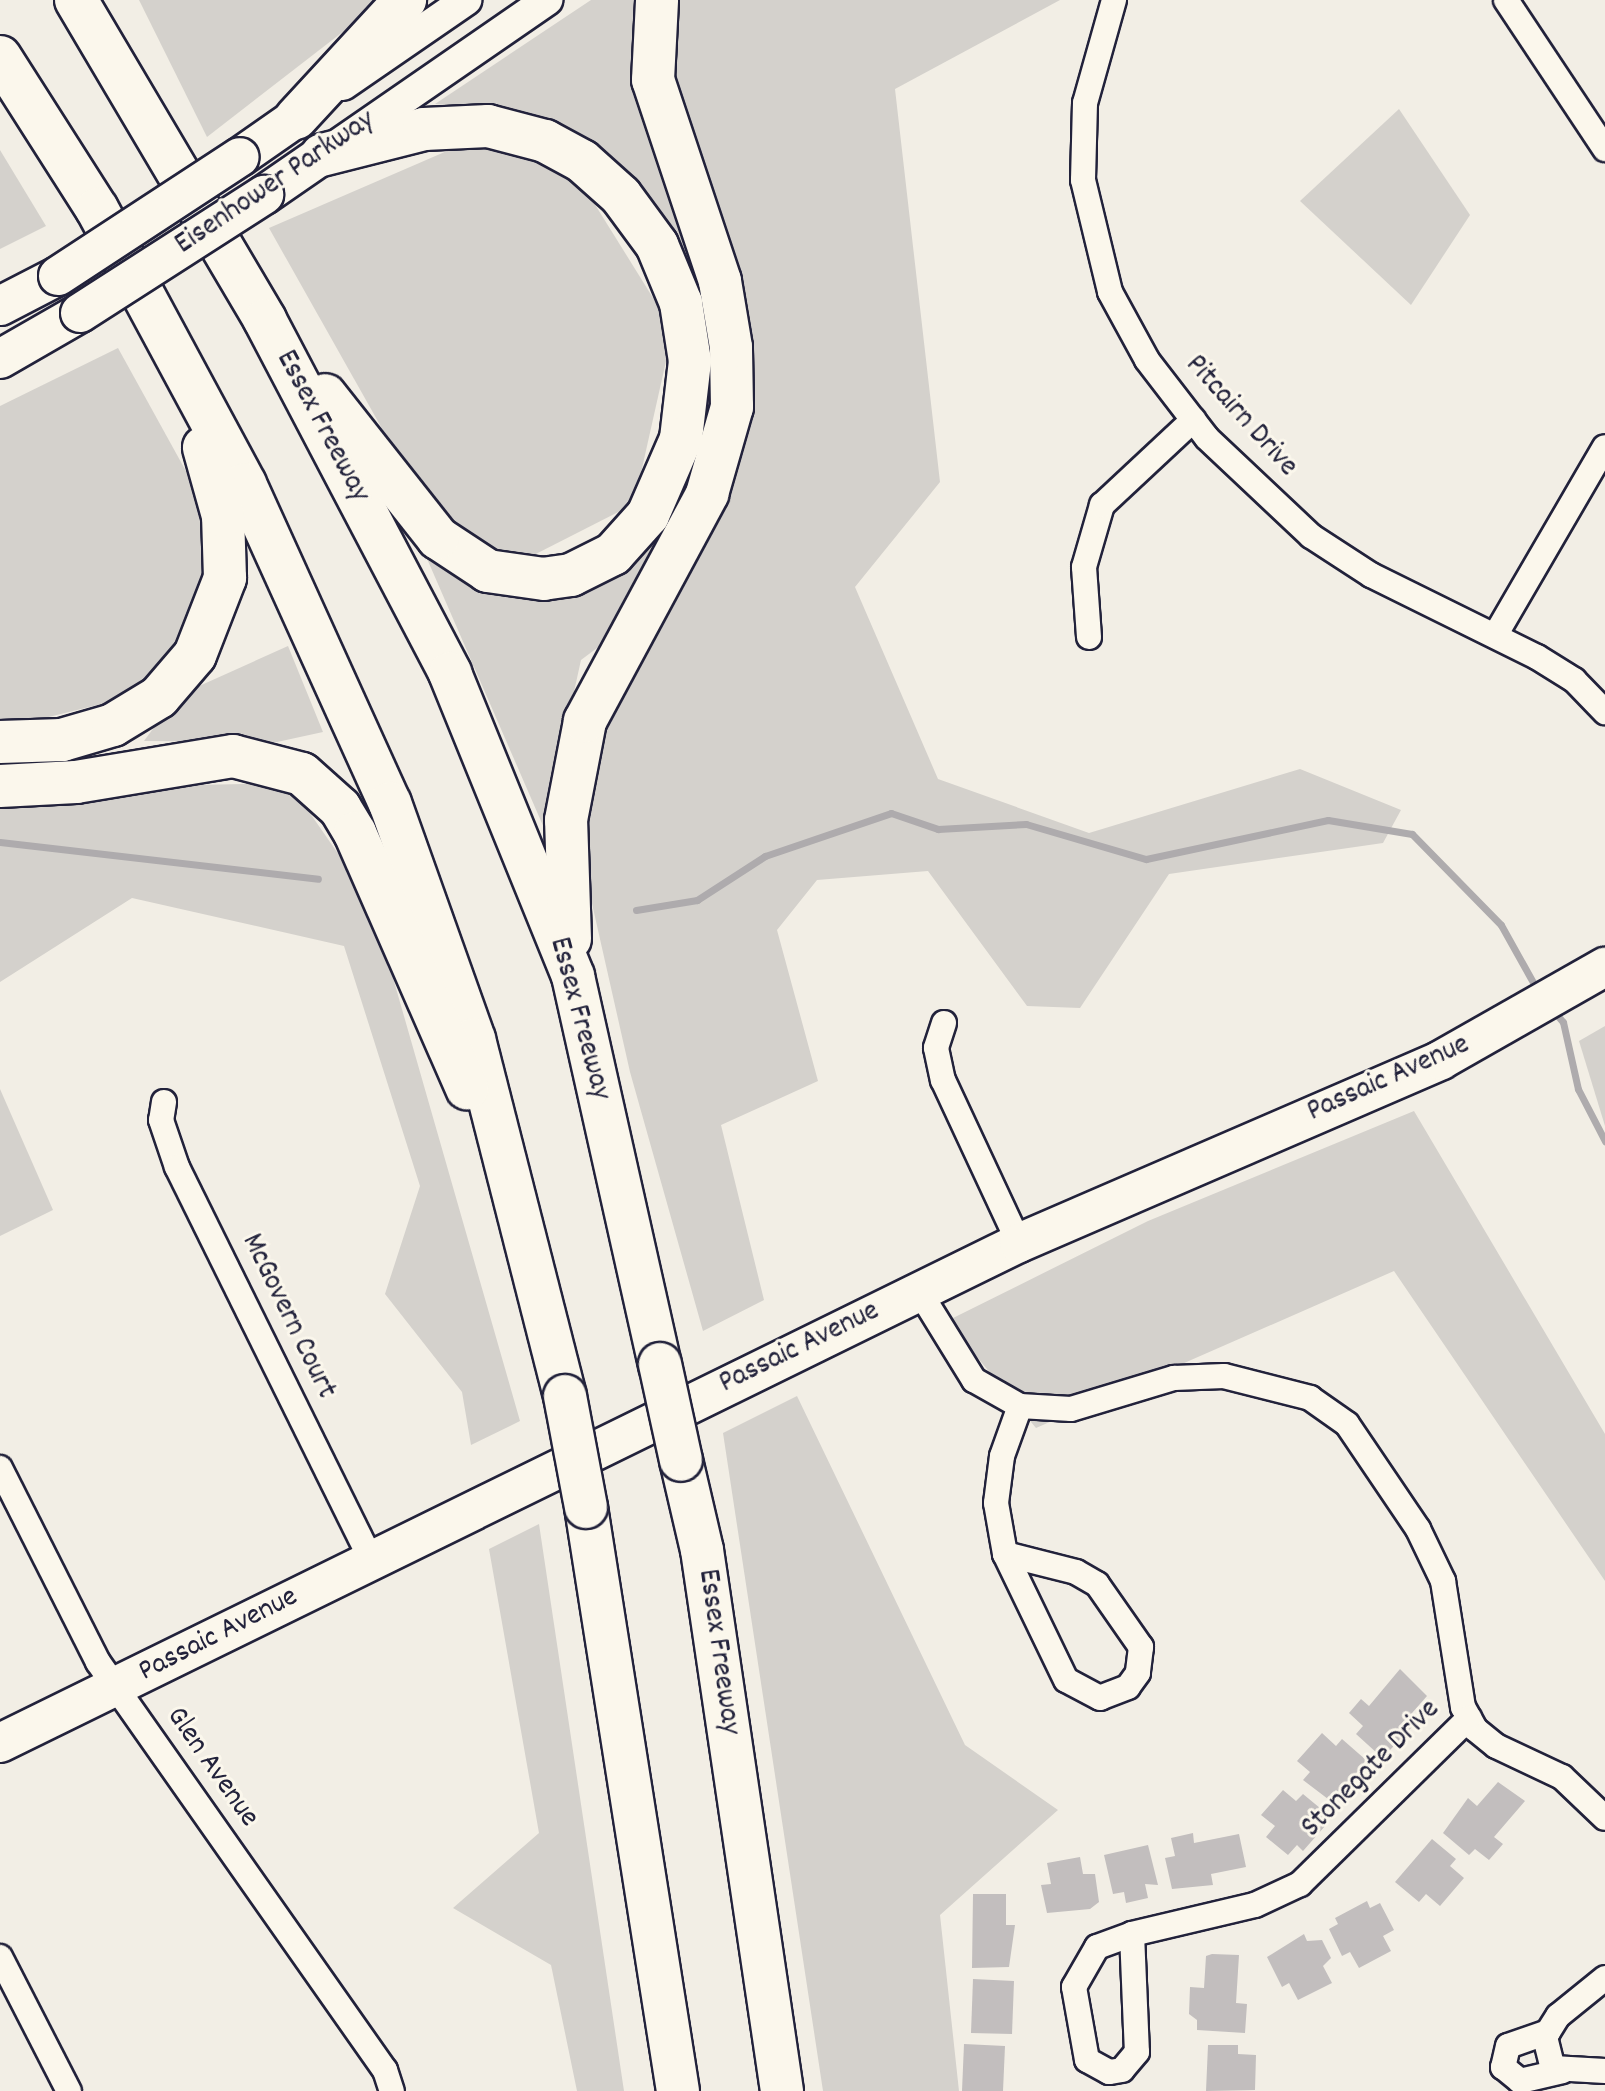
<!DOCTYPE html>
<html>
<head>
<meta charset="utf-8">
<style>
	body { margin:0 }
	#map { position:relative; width:1605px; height:2091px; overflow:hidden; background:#f2eee5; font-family:Dekko,sans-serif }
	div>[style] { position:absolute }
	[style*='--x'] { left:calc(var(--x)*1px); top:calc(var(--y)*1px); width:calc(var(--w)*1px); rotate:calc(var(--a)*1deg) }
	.green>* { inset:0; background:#d4d1cc }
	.stream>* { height:7px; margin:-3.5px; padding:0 3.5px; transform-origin:3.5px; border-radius:3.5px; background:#aeabad }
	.building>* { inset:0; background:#c2bebe }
	.roads { filter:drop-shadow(2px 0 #22223b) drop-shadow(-2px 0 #22223b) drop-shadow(0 2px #22223b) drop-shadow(0 -2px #22223b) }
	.minor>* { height:24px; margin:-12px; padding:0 12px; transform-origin:12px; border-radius:12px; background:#fbf7ec }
	.tertiary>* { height:30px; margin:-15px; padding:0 15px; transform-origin:15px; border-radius:15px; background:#fbf7ec }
	.primary>* { height:38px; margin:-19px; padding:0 19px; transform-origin:19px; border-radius:19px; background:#fbf7ec }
	.motorway>* { height:42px; margin:-21px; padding:0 21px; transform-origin:21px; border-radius:21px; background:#fbf7ec }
	.bridges { filter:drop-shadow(2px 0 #22223b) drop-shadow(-2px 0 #22223b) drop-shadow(0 2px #22223b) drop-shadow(0 -2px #22223b) }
	.primary-bridge>* { height:38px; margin:-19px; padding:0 19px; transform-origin:19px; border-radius:19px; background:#fbf7ec }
	.motorway-bridge>* { height:42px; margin:-21px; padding:0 21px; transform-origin:21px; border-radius:21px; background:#fbf7ec }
	span { translate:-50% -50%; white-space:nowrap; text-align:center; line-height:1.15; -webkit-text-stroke:6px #fbf7ec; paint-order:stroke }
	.street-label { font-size:30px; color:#22223b }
</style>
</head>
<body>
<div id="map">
	<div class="green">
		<i style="clip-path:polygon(139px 0,384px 0,207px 137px)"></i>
		<i style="clip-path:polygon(591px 0,642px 0,661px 163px,701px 294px,644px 198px,510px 111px,435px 104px)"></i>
		<i style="clip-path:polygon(679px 0,1060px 0,895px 89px,940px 482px,855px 587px,938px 779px,1089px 833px,1300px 769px,1401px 810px,1383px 843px,1169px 874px,1080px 1008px,1027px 1006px,928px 871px,817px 880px,777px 930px,818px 1081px,721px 1125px,764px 1300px,703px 1331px,630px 1072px,579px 846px,604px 706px,742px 426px,665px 74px)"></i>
		<i style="clip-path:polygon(1399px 109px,1470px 215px,1411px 305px,1300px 201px)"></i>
		<i style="clip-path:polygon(477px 138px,576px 174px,673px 330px,634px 504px,522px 561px,433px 519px,269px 228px)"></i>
		<i style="clip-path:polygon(0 150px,46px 226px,0 249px)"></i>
		<i style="clip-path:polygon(118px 348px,203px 502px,210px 595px,142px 694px,0 729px,0 406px)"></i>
		<i style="clip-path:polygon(673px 531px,605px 642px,581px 660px,544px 828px,418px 538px,463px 571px,616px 567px)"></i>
		<i style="clip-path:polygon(288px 646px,323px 732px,277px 742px,144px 741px,177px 696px)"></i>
		<i style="clip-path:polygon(289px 783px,371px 901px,520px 1421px,471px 1445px,462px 1392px,385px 1294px,420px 1186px,344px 946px,132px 898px,0 982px,0 789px)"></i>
		<i style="clip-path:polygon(1605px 1026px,1605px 1126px,1579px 1041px)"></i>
		<i style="clip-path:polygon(0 1089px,53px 1210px,0 1236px)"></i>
		<i style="clip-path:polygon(1414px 1111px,1605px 1434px,1605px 1581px,1394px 1271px,1036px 1428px,947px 1321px,1148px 1221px)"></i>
		<i style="clip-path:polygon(797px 1396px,965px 1745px,1058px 1810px,940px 1915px,959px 2091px,823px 2091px,723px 1433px)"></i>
		<i style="clip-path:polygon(539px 1524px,624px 2091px,577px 2091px,551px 1965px,453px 1908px,539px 1833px,489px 1549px)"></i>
	</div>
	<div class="stream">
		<i style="--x:0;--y:842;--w:320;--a:6.6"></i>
		<i style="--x:636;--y:910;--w:62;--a:-9.3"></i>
		<i style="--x:697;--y:900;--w:81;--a:-32.9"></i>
		<i style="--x:765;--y:856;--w:133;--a:-18.8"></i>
		<i style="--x:891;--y:813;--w:50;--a:18.8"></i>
		<i style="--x:938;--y:829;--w:88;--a:-3.3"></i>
		<i style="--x:1026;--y:824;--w:125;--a:16.3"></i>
		<i style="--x:1146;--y:859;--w:186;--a:-12.1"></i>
		<i style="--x:1328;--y:820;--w:85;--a:9.5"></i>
		<i style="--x:1412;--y:834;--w:127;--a:45.6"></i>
		<i style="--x:1501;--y:925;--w:78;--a:60.8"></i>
		<i style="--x:1552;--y:1009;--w:17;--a:50"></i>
		<i style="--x:1563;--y:1022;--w:69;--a:77.4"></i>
		<i style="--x:1578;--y:1089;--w:59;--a:62.6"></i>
	</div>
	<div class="building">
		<i style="clip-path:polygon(1400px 1669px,1427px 1696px,1405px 1721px,1412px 1727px,1390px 1750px,1385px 1746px,1378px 1754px,1356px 1734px,1363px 1726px,1349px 1713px,1361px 1699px,1369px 1706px)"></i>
		<i style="clip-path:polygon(1322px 1733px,1336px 1746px,1342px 1739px,1366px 1760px,1341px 1795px,1336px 1790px,1328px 1799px,1303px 1780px,1310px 1772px,1297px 1761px)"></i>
		<i style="clip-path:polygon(1498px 1782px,1525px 1801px,1494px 1837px,1503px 1844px,1489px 1860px,1475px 1849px,1469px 1855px,1443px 1833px,1468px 1798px,1477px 1806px)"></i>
		<i style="clip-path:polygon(1283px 1790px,1296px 1801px,1303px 1794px,1326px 1813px,1319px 1821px,1325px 1826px,1303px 1851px,1297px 1845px,1288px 1855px,1266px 1837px,1275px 1826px,1261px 1815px)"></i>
		<i style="clip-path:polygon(1193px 1833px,1194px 1843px,1239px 1834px,1246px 1867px,1211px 1874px,1213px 1885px,1172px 1889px,1165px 1858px,1175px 1856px,1171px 1838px)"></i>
		<i style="clip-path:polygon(1432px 1839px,1456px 1859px,1450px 1866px,1464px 1878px,1440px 1906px,1426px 1894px,1419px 1902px,1395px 1882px)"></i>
		<i style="clip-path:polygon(1148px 1845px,1158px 1885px,1145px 1884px,1148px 1898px,1126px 1903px,1124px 1892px,1113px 1894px,1104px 1855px)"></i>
		<i style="clip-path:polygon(1080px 1857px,1083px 1874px,1095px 1874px,1099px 1902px,1090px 1909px,1047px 1913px,1041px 1885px,1051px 1884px,1047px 1863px)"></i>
		<i style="clip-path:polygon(973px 1894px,1006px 1894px,1006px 1925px,1015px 1925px,1009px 1967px,972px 1968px)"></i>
		<i style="clip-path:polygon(1367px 1901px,1370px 1908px,1380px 1903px,1394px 1930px,1383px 1936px,1391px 1951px,1359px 1968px,1350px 1952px,1342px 1956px,1329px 1929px,1338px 1924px,1335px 1918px)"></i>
		<i style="clip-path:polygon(1304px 1934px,1307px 1941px,1322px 1940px,1331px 1958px,1323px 1966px,1332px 1983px,1298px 2000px,1289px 1983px,1282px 1987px,1267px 1957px)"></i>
		<i style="clip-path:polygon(1212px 1954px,1239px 1955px,1236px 2003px,1247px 2004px,1245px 2033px,1197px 2030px,1197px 2020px,1189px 2014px,1190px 1987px,1204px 1988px,1206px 1956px)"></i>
		<i style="clip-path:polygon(973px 1979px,1014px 1981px,1012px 2034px,971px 2033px)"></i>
		<i style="clip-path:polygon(964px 2044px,1005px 2046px,1003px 2091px,962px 2091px)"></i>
		<i style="clip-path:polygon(1208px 2045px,1238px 2045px,1238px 2054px,1256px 2055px,1255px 2090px,1206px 2091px)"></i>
	</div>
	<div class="roads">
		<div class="minor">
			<i style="--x:1114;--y:0;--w:107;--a:105.7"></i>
			<i style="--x:1085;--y:103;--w:77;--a:91.5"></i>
			<i style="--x:1083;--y:180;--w:115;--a:76.4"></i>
			<i style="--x:1110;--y:292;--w:77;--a:61.4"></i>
			<i style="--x:1147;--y:360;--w:98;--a:52.4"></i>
			<i style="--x:1207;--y:438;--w:143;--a:43.3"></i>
			<i style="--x:1311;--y:536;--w:72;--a:33"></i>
			<i style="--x:1371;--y:575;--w:185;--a:26.3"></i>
			<i style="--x:1537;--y:657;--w:44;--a:31.9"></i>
			<i style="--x:1574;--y:680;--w:45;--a:45.9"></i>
			<i style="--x:1506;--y:0;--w:179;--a:56.4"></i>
			<i style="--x:1496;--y:634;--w:216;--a:-59.8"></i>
			<i style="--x:1089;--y:637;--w:70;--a:-94.1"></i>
			<i style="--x:1084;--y:567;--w:65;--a:-73.8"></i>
			<i style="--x:1102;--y:505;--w:125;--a:-43"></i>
			<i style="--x:944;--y:1023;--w:26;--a:108"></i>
			<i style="--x:936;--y:1048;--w:33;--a:78"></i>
			<i style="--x:943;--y:1080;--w:180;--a:65"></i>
			<i style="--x:164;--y:1102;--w:18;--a:99"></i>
			<i style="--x:161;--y:1120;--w:50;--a:71.2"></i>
			<i style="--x:177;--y:1167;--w:435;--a:63.7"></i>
			<i style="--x:919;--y:1291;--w:105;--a:58.3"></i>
			<i style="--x:974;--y:1380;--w:53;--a:29.5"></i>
			<i style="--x:1020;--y:1406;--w:51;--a:3.4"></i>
			<i style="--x:1071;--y:1409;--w:108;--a:-16.8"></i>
			<i style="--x:1174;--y:1378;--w:50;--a:-2.3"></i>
			<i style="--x:1224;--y:1376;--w:89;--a:14.3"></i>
			<i style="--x:1310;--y:1398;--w:45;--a:35.1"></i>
			<i style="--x:1347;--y:1424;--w:127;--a:55.9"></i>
			<i style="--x:1418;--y:1529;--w:58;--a:64.3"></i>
			<i style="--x:1443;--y:1581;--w:128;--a:81"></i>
			<i style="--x:1463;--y:1707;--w:25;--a:61"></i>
			<i style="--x:1475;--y:1729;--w:27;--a:39"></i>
			<i style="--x:1496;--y:1746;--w:73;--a:25.2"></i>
			<i style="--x:1562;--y:1777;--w:59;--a:43.6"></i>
			<i style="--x:0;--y:1468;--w:217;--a:63.2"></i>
			<i style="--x:98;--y:1662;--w:499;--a:54.9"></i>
			<i style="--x:385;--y:2070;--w:22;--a:72"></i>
			<i style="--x:1005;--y:1554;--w:73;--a:14.2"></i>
			<i style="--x:1076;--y:1572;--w:24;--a:30"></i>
			<i style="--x:1097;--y:1584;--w:77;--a:55.1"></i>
			<i style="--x:1141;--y:1647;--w:26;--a:97"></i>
			<i style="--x:1138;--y:1673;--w:17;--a:126"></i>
			<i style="--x:1128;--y:1687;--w:30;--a:159"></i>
			<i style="--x:1100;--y:1698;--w:38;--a:-152"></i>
			<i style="--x:1066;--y:1680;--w:140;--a:-115.8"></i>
			<i style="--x:1005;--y:1554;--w:52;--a:-100"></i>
			<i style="--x:996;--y:1503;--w:47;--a:-82.7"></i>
			<i style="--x:1002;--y:1456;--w:53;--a:-70.2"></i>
			<i style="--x:1132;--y:1934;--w:126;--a:-13.3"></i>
			<i style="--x:1255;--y:1905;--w:50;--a:-25"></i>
			<i style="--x:1300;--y:1884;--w:237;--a:-44.5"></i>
			<i style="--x:1132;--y:1934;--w:118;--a:87.6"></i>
			<i style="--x:1137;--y:2052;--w:23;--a:130"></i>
			<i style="--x:1122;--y:2070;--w:13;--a:171"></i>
			<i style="--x:1109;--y:2072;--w:25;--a:-151"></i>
			<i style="--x:1087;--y:2060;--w:74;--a:-100.1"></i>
			<i style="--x:1074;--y:1987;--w:46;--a:-60.1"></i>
			<i style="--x:1097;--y:1947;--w:37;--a:-20"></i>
			<i style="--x:0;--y:1957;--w:151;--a:62.8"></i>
			<i style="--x:1605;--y:1978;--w:60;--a:141"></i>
			<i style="--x:1558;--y:2016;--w:25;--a:122"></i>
			<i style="--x:1545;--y:2037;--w:32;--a:76"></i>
			<i style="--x:1553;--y:2068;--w:52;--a:3.3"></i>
			<i style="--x:1548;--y:2032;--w:42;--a:160.7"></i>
			<i style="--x:1508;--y:2046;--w:22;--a:103"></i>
			<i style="--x:1503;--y:2067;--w:22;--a:39"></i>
			<i style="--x:1520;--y:2081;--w:44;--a:-13.1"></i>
		</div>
		<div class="tertiary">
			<i style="--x:343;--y:85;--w:150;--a:-34.6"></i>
			<i style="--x:340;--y:143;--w:252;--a:-34.6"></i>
		</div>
		<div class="primary">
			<i style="--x:240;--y:157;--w:68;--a:-34.9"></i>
			<i style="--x:264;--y:195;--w:70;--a:-34.6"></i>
			<i style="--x:0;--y:306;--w:65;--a:-27.3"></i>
			<i style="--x:0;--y:359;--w:92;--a:-29.9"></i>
			<i style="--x:0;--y:1743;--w:1135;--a:-26.14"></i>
			<i style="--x:1019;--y:1243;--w:460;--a:-23.4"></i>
			<i style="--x:1441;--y:1060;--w:189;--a:-29.6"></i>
		</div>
		<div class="motorway">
			<i style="--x:76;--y:0;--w:372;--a:59.4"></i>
			<i style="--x:265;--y:320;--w:399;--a:62.3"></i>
			<i style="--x:450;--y:673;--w:327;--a:67.9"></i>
			<i style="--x:573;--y:976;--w:398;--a:77.4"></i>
			<i style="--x:0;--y:57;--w:180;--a:57.5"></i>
			<i style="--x:97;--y:209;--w:312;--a:61.7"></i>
			<i style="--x:245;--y:484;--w:350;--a:65.6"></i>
			<i style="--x:390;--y:803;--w:251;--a:70.4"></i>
			<i style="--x:474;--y:1039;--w:368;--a:75.7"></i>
			<i style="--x:296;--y:118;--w:161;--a:-47.3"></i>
			<i style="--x:322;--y:155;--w:105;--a:-14.3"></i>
			<i style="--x:424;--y:129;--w:64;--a:-2.7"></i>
			<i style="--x:488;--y:126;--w:59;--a:14.7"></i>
			<i style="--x:545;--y:141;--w:42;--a:28.4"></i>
			<i style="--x:582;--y:161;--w:52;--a:41.9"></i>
			<i style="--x:621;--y:196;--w:61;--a:53.7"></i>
			<i style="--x:657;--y:245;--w:63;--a:67.5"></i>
			<i style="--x:681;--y:303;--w:59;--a:81.2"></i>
			<i style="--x:690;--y:361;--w:79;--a:96.6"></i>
			<i style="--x:681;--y:439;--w:83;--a:113.5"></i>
			<i style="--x:648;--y:515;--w:52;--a:131.9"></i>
			<i style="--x:613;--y:554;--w:47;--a:153.4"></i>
			<i style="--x:571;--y:575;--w:27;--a:172"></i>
			<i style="--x:544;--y:579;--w:57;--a:-171.9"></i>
			<i style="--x:488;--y:571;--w:60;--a:-146.6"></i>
			<i style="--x:438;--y:538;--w:182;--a:-128.3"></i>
			<i style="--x:0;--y:742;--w:62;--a:-1.8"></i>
			<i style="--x:62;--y:740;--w:53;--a:-16.4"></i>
			<i style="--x:113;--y:725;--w:54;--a:-31.3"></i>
			<i style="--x:159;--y:697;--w:55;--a:-49.4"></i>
			<i style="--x:195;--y:655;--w:83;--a:-68.7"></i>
			<i style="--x:225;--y:578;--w:62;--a:-91.8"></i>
			<i style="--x:223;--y:516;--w:71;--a:-105.6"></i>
			<i style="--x:0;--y:786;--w:76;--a:-3"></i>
			<i style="--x:76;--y:782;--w:159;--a:-9.4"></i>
			<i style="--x:233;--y:756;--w:71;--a:14.6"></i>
			<i style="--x:302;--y:774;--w:51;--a:41.8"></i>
			<i style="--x:340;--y:808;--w:29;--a:59"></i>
			<i style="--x:355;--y:833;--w:279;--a:66.3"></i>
			<i style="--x:570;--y:939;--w:119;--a:-91.9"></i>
			<i style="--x:566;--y:820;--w:101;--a:-79.1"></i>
			<i style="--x:585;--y:721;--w:258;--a:-61.7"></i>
			<i style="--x:707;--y:494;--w:91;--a:-74"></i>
			<i style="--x:732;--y:407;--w:60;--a:-91"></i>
			<i style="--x:731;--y:347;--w:67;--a:-99.5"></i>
			<i style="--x:720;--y:281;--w:212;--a:-108.4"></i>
			<i style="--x:653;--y:80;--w:80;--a:-87.1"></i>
			<i style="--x:681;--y:1460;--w:92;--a:76.9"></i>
			<i style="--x:702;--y:1550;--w:547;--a:81.59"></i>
			<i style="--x:586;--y:1507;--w:591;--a:81.05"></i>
		</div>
	</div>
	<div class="bridges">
		<div class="primary-bridge">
			<i style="--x:58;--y:276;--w:217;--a:-33.2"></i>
			<i style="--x:80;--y:313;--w:219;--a:-32.7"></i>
		</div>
		<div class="motorway-bridge">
			<i style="--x:660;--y:1364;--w:98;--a:77.7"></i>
			<i style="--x:565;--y:1396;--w:113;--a:79.3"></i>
		</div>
	</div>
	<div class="street-label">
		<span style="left:276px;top:184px;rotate:-34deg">Eisenhower Parkway</span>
		<span style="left:1240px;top:417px;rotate:48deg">Pitcairn Drive</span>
		<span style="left:321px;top:427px;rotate:62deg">Essex Freeway</span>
		<span style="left:578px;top:1019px;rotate:75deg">Essex Freeway</span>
		<span style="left:1389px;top:1080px;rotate:-24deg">Passaic Avenue</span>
		<span style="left:287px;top:1317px;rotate:64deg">McGovern Court</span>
		<span style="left:800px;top:1349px;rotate:-26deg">Passaic Avenue</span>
		<span style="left:219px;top:1636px;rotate:-27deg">Passaic Avenue</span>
		<span style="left:717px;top:1652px;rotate:82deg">Essex Freeway</span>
		<span style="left:211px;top:1768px;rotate:55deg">Glen Avenue</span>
		<span style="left:1372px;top:1770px;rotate:-45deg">Stonegate Drive</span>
	</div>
</div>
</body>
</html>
